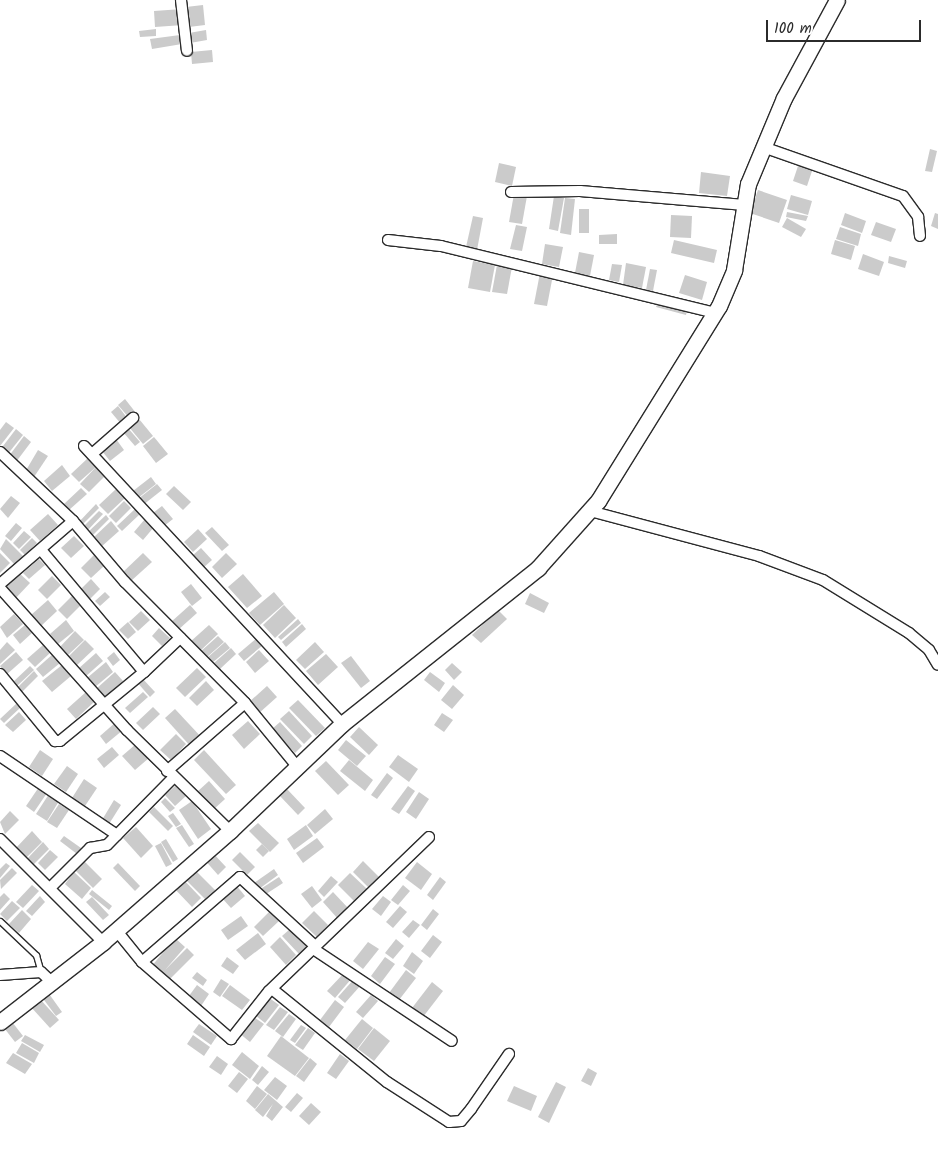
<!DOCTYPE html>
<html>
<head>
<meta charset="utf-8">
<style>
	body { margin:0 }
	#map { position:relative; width:938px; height:1152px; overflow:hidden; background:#fff; font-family:Kalam,sans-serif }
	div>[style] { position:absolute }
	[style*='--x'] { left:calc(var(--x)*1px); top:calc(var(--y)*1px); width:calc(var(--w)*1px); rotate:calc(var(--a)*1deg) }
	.building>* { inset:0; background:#cbcbcb }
	.roads { filter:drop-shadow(1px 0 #2b2b2b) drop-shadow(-1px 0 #2b2b2b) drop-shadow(0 1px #2b2b2b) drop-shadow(0 -1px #2b2b2b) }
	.lane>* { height:5px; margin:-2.5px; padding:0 2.5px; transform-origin:2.5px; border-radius:2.5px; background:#fff }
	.street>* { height:10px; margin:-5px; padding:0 5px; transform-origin:5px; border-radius:5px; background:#fff }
	.secondary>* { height:15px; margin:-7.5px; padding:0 7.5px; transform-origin:7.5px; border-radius:7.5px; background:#fff }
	span { translate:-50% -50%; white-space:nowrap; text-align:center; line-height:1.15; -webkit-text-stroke:4.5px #fff; paint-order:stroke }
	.scale { position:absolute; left:766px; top:20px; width:155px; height:22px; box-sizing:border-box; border:2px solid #2b2b2b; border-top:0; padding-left:6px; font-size:15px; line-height:18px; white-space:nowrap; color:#2b2b2b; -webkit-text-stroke:4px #fff; paint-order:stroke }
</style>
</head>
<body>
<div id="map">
	<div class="building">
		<i style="clip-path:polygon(203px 5px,205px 25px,189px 27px,186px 7px)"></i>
		<i style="clip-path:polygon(182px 9px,183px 25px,155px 27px,154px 11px)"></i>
		<i style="clip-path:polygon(156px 29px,156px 36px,140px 37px,139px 31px)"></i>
		<i style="clip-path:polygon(206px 30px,207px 40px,190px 43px,189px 33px)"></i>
		<i style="clip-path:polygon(180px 35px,182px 44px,152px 49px,150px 39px)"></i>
		<i style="clip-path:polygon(212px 50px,213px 62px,192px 64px,191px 52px)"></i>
		<i style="clip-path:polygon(930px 149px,937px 151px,932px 172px,925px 171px)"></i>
		<i style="clip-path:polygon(499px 163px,516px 167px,512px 186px,495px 182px)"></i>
		<i style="clip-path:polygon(799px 163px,813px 168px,807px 186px,793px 181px)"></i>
		<i style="clip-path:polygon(701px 172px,730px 176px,727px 196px,699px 193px)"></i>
		<i style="clip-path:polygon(758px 190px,787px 200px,779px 223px,750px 213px)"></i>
		<i style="clip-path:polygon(514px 194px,527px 196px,522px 224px,509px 222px)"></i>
		<i style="clip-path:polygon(791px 195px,812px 201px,808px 215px,787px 209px)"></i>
		<i style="clip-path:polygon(554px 196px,564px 198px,558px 231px,549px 229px)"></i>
		<i style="clip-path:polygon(565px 198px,575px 199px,571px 235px,560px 233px)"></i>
		<i style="clip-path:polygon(579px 209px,589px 209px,589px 233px,579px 233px)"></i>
		<i style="clip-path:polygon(787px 212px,808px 216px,806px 221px,786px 217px)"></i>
		<i style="clip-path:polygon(845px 213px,866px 221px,862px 233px,841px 225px)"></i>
		<i style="clip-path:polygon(935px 213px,938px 214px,938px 229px,931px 226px)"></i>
		<i style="clip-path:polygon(671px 215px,692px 216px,691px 238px,670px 237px)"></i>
		<i style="clip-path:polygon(473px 216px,483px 218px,477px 250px,466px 247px)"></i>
		<i style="clip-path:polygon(787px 218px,806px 229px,801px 237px,782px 227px)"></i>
		<i style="clip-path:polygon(876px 222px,896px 229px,891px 242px,871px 235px)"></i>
		<i style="clip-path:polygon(516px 225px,527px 227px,522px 251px,510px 249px)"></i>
		<i style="clip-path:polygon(840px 227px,861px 234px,858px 246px,836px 239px)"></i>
		<i style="clip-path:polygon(617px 234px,617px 244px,599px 244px,599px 235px)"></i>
		<i style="clip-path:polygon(674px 240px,717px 250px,714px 263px,671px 253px)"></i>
		<i style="clip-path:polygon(835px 240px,855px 246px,851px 260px,831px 254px)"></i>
		<i style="clip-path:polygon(545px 244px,563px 247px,559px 267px,542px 264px)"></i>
		<i style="clip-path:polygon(579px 252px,594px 255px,590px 276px,575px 273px)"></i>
		<i style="clip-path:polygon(863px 254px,884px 262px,879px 276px,858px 269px)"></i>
		<i style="clip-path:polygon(889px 256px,907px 261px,905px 268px,888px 263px)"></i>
		<i style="clip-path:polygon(473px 261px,495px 265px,490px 292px,468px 288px)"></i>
		<i style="clip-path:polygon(626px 263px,646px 267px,642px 288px,623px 285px)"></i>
		<i style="clip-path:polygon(612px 264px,622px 265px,619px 282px,609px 280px)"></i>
		<i style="clip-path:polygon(497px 265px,512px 267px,507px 294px,492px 292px)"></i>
		<i style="clip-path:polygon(650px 269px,657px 270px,653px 291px,646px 290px)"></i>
		<i style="clip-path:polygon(540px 273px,553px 275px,547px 306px,534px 304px)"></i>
		<i style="clip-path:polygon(685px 275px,707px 282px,702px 300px,679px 293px)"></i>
		<i style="clip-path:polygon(659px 299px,688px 307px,686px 315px,656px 307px)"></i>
		<i style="clip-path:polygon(125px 399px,136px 413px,130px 419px,118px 405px)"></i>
		<i style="clip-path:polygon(118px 406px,128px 419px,121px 424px,111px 412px)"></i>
		<i style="clip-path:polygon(139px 419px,153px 436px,143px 444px,129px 427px)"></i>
		<i style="clip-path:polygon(6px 422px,14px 428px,0 446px,0 430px)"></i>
		<i style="clip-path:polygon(128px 428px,140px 442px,135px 446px,123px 432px)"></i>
		<i style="clip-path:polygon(16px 429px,23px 435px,7px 455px,0 450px)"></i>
		<i style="clip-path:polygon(24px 436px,31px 442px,16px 462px,9px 456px)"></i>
		<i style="clip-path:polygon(154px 437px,168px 454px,156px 463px,143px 446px)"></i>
		<i style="clip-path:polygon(116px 439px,124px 450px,110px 461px,102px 451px)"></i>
		<i style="clip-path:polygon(38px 450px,48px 456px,34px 477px,25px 472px)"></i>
		<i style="clip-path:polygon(88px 458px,96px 467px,79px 482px,71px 474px)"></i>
		<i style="clip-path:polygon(62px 465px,70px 476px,52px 491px,44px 481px)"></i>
		<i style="clip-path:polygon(96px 467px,105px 476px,89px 492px,80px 484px)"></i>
		<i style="clip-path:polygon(151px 477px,156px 484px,138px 498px,133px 491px)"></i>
		<i style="clip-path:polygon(157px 484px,162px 490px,143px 505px,138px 499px)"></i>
		<i style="clip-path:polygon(174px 486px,191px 502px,183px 510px,166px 494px)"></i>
		<i style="clip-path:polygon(81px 488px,87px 494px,69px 510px,64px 504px)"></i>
		<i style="clip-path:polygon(116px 489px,125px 498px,108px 514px,99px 505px)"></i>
		<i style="clip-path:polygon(11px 496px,20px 503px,8px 518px,0 509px)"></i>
		<i style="clip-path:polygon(124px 501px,131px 508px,116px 523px,109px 516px)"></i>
		<i style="clip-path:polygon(96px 504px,99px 508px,81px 526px,78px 523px)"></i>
		<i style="clip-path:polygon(162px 506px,173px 519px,164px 526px,153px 513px)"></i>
		<i style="clip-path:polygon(135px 509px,140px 514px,122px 531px,117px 526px)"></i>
		<i style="clip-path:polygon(99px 511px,103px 514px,87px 531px,83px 527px)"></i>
		<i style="clip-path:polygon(48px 514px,58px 525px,40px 541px,30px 530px)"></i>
		<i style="clip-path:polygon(106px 515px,109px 519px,91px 537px,87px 533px)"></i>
		<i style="clip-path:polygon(145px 519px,154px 527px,143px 540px,134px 532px)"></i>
		<i style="clip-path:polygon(111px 521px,119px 531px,101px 547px,93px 538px)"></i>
		<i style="clip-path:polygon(16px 523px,22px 528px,11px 541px,5px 536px)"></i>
		<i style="clip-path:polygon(212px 527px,229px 545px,222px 551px,205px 533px)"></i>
		<i style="clip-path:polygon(198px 529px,207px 539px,193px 552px,184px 542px)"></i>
		<i style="clip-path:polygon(24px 531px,31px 537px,19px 549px,13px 543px)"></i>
		<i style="clip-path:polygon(74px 536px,84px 546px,71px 558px,61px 548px)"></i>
		<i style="clip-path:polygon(32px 538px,37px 543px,25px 555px,20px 550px)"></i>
		<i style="clip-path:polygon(6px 539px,23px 556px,15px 565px,0 549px)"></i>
		<i style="clip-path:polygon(201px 548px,212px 560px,203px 568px,192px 556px)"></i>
		<i style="clip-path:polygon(0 553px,10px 563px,0 573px)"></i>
		<i style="clip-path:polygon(143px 553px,152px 562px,131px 581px,123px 572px)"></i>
		<i style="clip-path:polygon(226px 553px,237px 564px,222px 578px,212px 567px)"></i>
		<i style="clip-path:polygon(94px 555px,104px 566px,91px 578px,81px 568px)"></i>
		<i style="clip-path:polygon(39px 559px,45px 565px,29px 579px,23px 573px)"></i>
		<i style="clip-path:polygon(18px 572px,30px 583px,14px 600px,2px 588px)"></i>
		<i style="clip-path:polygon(243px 574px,262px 596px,247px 608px,228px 587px)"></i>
		<i style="clip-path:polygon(52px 576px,61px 585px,47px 599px,38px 590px)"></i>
		<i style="clip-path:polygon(91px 579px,100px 589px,89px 600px,80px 590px)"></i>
		<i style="clip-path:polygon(191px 584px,202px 598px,192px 606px,181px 592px)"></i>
		<i style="clip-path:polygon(105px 592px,110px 597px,100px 606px,95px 601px)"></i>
		<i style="clip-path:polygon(274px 592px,284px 604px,260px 625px,249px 613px)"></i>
		<i style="clip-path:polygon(75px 593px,84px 602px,67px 619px,58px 610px)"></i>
		<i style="clip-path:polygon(530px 593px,549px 603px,544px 613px,525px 604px)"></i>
		<i style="clip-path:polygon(48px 600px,57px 611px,41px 626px,31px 615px)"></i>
		<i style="clip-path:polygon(190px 605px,197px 613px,178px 630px,171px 622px)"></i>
		<i style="clip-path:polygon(284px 605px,296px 618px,275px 638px,263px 625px)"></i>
		<i style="clip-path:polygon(498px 610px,507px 619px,481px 643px,472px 635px)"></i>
		<i style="clip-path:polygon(141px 611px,150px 620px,138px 631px,129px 622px)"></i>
		<i style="clip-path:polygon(14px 614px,23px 624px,7px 638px,0 627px)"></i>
		<i style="clip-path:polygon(298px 619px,301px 623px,281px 640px,278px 637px)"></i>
		<i style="clip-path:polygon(66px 620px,74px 631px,58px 644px,50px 634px)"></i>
		<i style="clip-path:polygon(128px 622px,136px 632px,128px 639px,119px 630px)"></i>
		<i style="clip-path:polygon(302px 624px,306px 629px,286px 647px,282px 642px)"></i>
		<i style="clip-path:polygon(25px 625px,32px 633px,20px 644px,13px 635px)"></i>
		<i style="clip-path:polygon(209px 625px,218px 634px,199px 652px,190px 642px)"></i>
		<i style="clip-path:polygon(159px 628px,170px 638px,162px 646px,152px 636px)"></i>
		<i style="clip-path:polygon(75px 631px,84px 640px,67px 656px,59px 648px)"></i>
		<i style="clip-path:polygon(218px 636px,224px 642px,206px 658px,200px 652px)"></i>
		<i style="clip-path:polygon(257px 638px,263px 645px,244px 661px,238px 654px)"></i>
		<i style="clip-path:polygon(85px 640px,94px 649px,76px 666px,68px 657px)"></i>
		<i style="clip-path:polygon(7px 642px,15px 650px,0 664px,0 650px)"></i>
		<i style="clip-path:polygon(225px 642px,230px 648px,212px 663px,207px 658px)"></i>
		<i style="clip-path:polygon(315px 642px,324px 652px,305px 669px,296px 660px)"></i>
		<i style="clip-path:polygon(43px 645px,50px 653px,35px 667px,27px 659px)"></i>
		<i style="clip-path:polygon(231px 648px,236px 654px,220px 669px,214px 663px)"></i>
		<i style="clip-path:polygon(259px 650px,269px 661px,255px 673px,246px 662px)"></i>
		<i style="clip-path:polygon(16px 652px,23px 660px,6px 675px,0 666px)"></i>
		<i style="clip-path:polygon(114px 652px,120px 660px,113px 666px,107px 658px)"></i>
		<i style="clip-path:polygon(96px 653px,103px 661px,85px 677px,78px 669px)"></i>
		<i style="clip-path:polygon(53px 654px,60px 663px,43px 677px,36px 669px)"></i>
		<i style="clip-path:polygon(326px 654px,338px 667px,318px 685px,306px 671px)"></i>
		<i style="clip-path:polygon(351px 656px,370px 681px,361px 688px,341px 663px)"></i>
		<i style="clip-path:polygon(106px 662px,113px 672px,95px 687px,87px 678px)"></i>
		<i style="clip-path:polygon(452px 663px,462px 672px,454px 680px,445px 670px)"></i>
		<i style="clip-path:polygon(62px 665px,71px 676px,52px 692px,42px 681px)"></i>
		<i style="clip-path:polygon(30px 666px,34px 670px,17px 686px,13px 682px)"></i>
		<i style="clip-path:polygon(197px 668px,206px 677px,185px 697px,176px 688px)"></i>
		<i style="clip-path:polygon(34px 671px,38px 676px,21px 693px,17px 688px)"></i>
		<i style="clip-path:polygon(115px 672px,123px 681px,105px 698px,96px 689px)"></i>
		<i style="clip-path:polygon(430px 672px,445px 683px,439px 692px,424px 680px)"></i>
		<i style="clip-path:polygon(141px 677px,155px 692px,150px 697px,136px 681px)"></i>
		<i style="clip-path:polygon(206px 681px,214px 690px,197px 706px,189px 698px)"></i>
		<i style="clip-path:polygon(453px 685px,464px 695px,452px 709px,441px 700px)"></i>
		<i style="clip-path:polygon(267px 686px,277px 697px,258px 714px,248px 703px)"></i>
		<i style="clip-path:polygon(86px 692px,94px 702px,76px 719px,67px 709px)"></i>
		<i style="clip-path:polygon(143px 692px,148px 697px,130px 713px,125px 708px)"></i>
		<i style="clip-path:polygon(298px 700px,325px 728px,316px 736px,289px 708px)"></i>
		<i style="clip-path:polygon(17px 703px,21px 707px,4px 723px,0 719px)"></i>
		<i style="clip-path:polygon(153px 707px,160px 714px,143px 730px,136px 723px)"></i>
		<i style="clip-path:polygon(175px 709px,203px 739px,192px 748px,165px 718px)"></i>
		<i style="clip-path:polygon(289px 711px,312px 736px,304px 744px,280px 719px)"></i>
		<i style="clip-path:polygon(19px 712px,26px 720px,13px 732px,5px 725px)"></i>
		<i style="clip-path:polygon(442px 713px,453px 720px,444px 732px,434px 725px)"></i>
		<i style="clip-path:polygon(248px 721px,260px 734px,244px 749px,232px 735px)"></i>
		<i style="clip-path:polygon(116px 722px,123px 730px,106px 744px,100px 736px)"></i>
		<i style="clip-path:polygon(280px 722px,302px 746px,295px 753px,272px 729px)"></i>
		<i style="clip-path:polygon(359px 727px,378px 745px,369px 755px,350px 737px)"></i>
		<i style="clip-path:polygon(176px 734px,186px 744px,171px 760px,160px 750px)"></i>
		<i style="clip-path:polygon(346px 740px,366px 756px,357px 766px,338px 750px)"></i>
		<i style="clip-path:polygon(136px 744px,149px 758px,135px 770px,122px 756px)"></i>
		<i style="clip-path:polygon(112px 747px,119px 755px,104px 768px,97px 759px)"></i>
		<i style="clip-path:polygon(40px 750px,53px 759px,42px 776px,29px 767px)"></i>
		<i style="clip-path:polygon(204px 750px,236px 785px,226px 794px,194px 760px)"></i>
		<i style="clip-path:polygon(398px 755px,418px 769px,409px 782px,389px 767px)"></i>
		<i style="clip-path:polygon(349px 760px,373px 780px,365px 791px,340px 771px)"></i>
		<i style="clip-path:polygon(326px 761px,349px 785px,338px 795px,315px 771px)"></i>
		<i style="clip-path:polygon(67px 766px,78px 774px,66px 792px,54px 784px)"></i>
		<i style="clip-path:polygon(387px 773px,393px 778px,377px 799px,371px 795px)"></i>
		<i style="clip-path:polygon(84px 779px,97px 788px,85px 806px,72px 798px)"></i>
		<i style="clip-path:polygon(209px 781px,225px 799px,213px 810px,197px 792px)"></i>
		<i style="clip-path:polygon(175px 786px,186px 796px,175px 806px,165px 795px)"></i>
		<i style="clip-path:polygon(408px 786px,415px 791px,399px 814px,391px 809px)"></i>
		<i style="clip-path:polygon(39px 787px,47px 793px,34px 812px,26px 806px)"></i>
		<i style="clip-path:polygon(286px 788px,305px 808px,298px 815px,279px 795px)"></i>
		<i style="clip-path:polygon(419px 792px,429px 799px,416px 819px,406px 812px)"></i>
		<i style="clip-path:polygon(49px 794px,59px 801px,47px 821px,36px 814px)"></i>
		<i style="clip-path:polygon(165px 798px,175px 808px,170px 812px,161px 802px)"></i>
		<i style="clip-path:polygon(114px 800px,121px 805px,109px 824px,102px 820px)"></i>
		<i style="clip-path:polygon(192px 801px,211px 829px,198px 839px,179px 810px)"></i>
		<i style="clip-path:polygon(59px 804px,69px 810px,57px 828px,47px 822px)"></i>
		<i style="clip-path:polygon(154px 807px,173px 826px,168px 831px,149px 812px)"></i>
		<i style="clip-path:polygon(325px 809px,333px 819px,315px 834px,307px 825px)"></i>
		<i style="clip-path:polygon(10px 811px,19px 820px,5px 834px,0 822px)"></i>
		<i style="clip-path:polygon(173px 813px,181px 824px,176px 827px,168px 816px)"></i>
		<i style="clip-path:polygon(258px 823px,279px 843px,270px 852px,249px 831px)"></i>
		<i style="clip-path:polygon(182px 825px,194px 844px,189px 847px,176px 828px)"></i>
		<i style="clip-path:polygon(306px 825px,313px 836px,294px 850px,287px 839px)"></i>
		<i style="clip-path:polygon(136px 827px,153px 846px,141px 858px,123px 838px)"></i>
		<i style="clip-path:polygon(32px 831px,42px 842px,25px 859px,15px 849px)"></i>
		<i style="clip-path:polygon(64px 836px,81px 848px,77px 854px,60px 841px)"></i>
		<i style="clip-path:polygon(317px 838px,324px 847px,303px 863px,296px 853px)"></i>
		<i style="clip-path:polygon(166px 839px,178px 859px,173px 862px,161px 842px)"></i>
		<i style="clip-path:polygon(43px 842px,49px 849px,33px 865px,27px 859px)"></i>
		<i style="clip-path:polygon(161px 843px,172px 864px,166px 867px,155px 846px)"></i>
		<i style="clip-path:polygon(262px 844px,269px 851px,263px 857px,256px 850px)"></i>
		<i style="clip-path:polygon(50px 850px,58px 857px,45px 870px,38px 863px)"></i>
		<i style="clip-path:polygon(211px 851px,226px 867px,218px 875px,203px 858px)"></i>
		<i style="clip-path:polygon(240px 852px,255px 867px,247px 875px,232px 860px)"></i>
		<i style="clip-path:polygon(84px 861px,102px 879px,93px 888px,75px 870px)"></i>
		<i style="clip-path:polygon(363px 861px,381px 879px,371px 890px,353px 872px)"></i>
		<i style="clip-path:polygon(417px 862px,432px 874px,421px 890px,405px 878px)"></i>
		<i style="clip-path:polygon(6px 863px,10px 866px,0 878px,0 869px)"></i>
		<i style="clip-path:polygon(118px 863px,140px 886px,135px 891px,113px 868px)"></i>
		<i style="clip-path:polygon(191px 866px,216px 891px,206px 900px,182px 876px)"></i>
		<i style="clip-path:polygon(12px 868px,17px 873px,1px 889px,0 880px)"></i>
		<i style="clip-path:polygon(274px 869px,278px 875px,259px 889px,254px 883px)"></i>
		<i style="clip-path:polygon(74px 872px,91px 888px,82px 899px,65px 884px)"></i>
		<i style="clip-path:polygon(350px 873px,367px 889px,355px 902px,338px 885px)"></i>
		<i style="clip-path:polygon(331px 876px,338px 882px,324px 897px,318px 891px)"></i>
		<i style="clip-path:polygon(181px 877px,201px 898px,192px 907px,172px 886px)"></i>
		<i style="clip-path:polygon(279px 877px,283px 883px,263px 896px,259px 890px)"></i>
		<i style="clip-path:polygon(440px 877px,446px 882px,433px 900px,427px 895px)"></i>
		<i style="clip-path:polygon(32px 885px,39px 891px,23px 908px,16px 902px)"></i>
		<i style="clip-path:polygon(236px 885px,245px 896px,231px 908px,221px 897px)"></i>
		<i style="clip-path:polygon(403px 885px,410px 891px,398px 905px,391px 900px)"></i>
		<i style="clip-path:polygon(312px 886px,322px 900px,312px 908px,301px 894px)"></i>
		<i style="clip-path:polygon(92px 890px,112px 906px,109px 910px,89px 894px)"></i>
		<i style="clip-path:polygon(333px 892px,349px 909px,338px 919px,323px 902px)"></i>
		<i style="clip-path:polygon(4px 893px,10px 899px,0 910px,0 897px)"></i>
		<i style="clip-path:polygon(40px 896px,45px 902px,32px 916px,26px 911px)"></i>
		<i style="clip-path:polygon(383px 896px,391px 902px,381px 916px,372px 909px)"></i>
		<i style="clip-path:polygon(92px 897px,109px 915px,103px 920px,86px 902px)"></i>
		<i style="clip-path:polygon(12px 901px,20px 908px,7px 921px,0 914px)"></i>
		<i style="clip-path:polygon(400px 906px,407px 912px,393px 928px,386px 922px)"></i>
		<i style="clip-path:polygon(433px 909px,439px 914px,427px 930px,421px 925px)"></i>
		<i style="clip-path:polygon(22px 910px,31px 919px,19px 933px,9px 924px)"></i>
		<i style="clip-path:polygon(270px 911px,279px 921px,263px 936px,254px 927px)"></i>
		<i style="clip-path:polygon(314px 911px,328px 925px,317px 937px,302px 923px)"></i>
		<i style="clip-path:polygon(241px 916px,248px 926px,228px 940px,221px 930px)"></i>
		<i style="clip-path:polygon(413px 920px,420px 925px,409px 938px,402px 932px)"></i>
		<i style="clip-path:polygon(290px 929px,307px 946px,299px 954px,282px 936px)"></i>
		<i style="clip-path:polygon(258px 933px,266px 944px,245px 960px,236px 950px)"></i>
		<i style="clip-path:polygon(433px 935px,442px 942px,430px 958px,421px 951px)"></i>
		<i style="clip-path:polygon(280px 937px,296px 955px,286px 965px,270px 947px)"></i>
		<i style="clip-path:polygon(175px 938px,185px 947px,165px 970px,187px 948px,194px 955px,168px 981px,151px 967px)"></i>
		<i style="clip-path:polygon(396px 939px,404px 946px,393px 959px,385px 953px)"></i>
		<i style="clip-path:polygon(368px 942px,379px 949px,363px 969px,353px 961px)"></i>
		<i style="clip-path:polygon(412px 952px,423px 961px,414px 974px,403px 966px)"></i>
		<i style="clip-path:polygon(227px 957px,239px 966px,233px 974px,221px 966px)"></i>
		<i style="clip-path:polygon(385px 957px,395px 964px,380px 984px,371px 976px)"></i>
		<i style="clip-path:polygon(406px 970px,416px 978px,399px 1000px,389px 993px)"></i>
		<i style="clip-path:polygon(197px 972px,207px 980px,203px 986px,192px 978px)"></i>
		<i style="clip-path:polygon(345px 972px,352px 978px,335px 998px,327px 991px)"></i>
		<i style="clip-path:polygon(221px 979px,229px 984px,220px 997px,213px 992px)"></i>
		<i style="clip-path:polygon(354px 979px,361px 985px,345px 1003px,338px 997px)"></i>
		<i style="clip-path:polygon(432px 982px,443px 991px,423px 1017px,412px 1008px)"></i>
		<i style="clip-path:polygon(197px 985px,209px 994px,199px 1009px,186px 1000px)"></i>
		<i style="clip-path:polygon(230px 985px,250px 1000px,242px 1010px,222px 996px)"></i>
		<i style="clip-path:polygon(47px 991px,62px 1012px,56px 1016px,41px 996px)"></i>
		<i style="clip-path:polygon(371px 995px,378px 1001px,363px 1018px,356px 1012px)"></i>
		<i style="clip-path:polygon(268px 997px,279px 1005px,265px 1023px,255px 1015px)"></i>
		<i style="clip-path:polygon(40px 999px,59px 1020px,50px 1028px,31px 1007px)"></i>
		<i style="clip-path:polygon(335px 1000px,344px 1007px,329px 1027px,320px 1020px)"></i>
		<i style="clip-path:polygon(280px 1007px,288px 1012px,274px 1030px,266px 1025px)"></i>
		<i style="clip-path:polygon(289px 1014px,296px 1019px,283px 1037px,275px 1031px)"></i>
		<i style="clip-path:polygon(252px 1016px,264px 1024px,250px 1042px,239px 1033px)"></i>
		<i style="clip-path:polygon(9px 1018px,23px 1036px,15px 1042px,1px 1024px)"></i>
		<i style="clip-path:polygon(362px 1019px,373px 1028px,357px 1049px,345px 1040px)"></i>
		<i style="clip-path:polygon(199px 1024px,217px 1036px,211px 1045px,193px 1032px)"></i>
		<i style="clip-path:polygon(301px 1025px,306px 1028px,295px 1043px,290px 1040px)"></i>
		<i style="clip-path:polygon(308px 1028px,315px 1033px,303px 1050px,295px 1045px)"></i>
		<i style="clip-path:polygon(374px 1028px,390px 1041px,374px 1061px,358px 1049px)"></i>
		<i style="clip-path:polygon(25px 1035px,44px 1045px,40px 1052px,21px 1041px)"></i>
		<i style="clip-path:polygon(193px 1035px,210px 1047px,204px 1056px,187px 1044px)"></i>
		<i style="clip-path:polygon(281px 1036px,309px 1058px,295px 1076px,267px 1056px)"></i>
		<i style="clip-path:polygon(22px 1043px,39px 1053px,34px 1063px,16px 1053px)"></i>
		<i style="clip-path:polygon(242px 1052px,259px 1066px,250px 1079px,232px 1065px)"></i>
		<i style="clip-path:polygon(13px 1053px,32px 1064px,25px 1074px,6px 1063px)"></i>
		<i style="clip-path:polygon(340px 1054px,349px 1061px,336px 1079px,327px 1073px)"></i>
		<i style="clip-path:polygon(217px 1056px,228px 1064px,221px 1075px,209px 1067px)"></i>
		<i style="clip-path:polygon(310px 1058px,317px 1064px,304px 1082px,296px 1076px)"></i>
		<i style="clip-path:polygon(262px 1066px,269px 1072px,258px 1085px,252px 1080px)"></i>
		<i style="clip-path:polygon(588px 1068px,597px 1073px,591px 1086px,581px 1081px)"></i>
		<i style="clip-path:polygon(239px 1072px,248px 1079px,237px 1093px,228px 1086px)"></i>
		<i style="clip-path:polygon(275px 1077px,287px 1086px,277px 1100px,264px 1090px)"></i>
		<i style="clip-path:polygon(556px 1082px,566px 1087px,549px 1123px,538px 1117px)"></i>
		<i style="clip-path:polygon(257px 1086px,267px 1094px,255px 1109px,246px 1101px)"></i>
		<i style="clip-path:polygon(514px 1086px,537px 1096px,531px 1111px,507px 1101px)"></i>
		<i style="clip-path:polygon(297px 1093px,303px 1098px,291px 1112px,285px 1107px)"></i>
		<i style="clip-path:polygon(268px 1094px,283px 1107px,272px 1121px,266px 1116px,273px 1104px,263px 1117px,255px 1110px)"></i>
		<i style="clip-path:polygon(311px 1103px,321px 1112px,309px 1125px,299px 1116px)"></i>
	</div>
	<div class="roads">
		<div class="lane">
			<i style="--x:0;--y:921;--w:50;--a:43.4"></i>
			<i style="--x:36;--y:955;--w:18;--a:74"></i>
		</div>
		<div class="street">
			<i style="--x:181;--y:0;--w:51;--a:83.3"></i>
			<i style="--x:763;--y:147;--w:148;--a:19.3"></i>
			<i style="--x:903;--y:196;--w:26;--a:54"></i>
			<i style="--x:918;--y:217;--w:19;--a:84"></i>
			<i style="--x:511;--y:192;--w:69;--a:-0.8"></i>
			<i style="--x:580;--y:191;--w:165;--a:4.9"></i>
			<i style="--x:388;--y:240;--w:53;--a:6.5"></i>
			<i style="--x:441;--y:246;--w:282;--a:13.7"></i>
			<i style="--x:84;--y:446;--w:379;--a:47.1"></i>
			<i style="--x:0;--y:452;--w:100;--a:43.4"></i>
			<i style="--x:73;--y:521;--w:96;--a:139.2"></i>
			<i style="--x:92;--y:454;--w:55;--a:-41.3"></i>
			<i style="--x:590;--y:511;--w:175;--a:14.9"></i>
			<i style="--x:759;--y:556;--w:68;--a:20.6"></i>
			<i style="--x:823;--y:580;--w:101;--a:31.6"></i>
			<i style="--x:909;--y:633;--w:26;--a:40"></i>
			<i style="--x:929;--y:650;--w:17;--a:59"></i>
			<i style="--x:73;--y:521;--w:80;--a:49.6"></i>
			<i style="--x:125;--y:582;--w:170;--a:45.2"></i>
			<i style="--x:245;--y:703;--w:80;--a:50.6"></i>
			<i style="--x:42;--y:551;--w:158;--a:49.9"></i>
			<i style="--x:144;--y:672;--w:50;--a:-43.4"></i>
			<i style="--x:0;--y:588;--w:191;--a:48.2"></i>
			<i style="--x:127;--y:730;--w:144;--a:44.4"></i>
			<i style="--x:0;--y:674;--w:87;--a:50.6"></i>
			<i style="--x:55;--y:741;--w:5;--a:0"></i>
			<i style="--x:60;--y:741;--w:109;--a:-39.4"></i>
			<i style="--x:0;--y:756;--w:141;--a:34"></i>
			<i style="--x:167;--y:771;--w:103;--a:-41.1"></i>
			<i style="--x:0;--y:839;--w:146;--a:45"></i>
			<i style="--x:50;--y:888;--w:57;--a:-45"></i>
			<i style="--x:90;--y:848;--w:17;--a:-10"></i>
			<i style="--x:107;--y:845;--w:95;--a:-45.4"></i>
			<i style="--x:116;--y:930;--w:41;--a:50.9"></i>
			<i style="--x:142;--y:962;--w:118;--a:40.9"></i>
			<i style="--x:231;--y:1039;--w:61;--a:-51.6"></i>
			<i style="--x:269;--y:991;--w:222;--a:-43.9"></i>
			<i style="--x:142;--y:962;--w:130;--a:-40.9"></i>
			<i style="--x:240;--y:877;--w:100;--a:42.6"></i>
			<i style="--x:314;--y:945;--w:5;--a:79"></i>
			<i style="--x:315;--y:950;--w:164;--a:33.6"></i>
			<i style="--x:0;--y:975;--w:41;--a:-4.2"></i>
			<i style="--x:41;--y:972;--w:16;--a:43"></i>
			<i style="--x:272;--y:989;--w:148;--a:39"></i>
			<i style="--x:387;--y:1082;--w:74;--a:32.8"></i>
			<i style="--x:449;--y:1122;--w:12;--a:-5"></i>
			<i style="--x:461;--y:1121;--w:16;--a:-50"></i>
			<i style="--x:471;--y:1109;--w:67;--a:-55.4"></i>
		</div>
		<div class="secondary">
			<i style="--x:0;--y:1022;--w:130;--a:-37.8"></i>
			<i style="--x:103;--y:942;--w:169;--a:-41.2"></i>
			<i style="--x:230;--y:831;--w:155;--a:-43.7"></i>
			<i style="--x:342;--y:724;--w:251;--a:-38.5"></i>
			<i style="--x:538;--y:568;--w:90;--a:-48.2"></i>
			<i style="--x:598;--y:501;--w:229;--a:-58.2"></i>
			<i style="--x:719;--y:306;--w:39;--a:-67"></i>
			<i style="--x:734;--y:270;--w:87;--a:-80.8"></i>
			<i style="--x:748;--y:184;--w:93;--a:-67.3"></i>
			<i style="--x:784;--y:98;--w:111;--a:-61.6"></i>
		</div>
	</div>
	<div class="scale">100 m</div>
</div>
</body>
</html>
